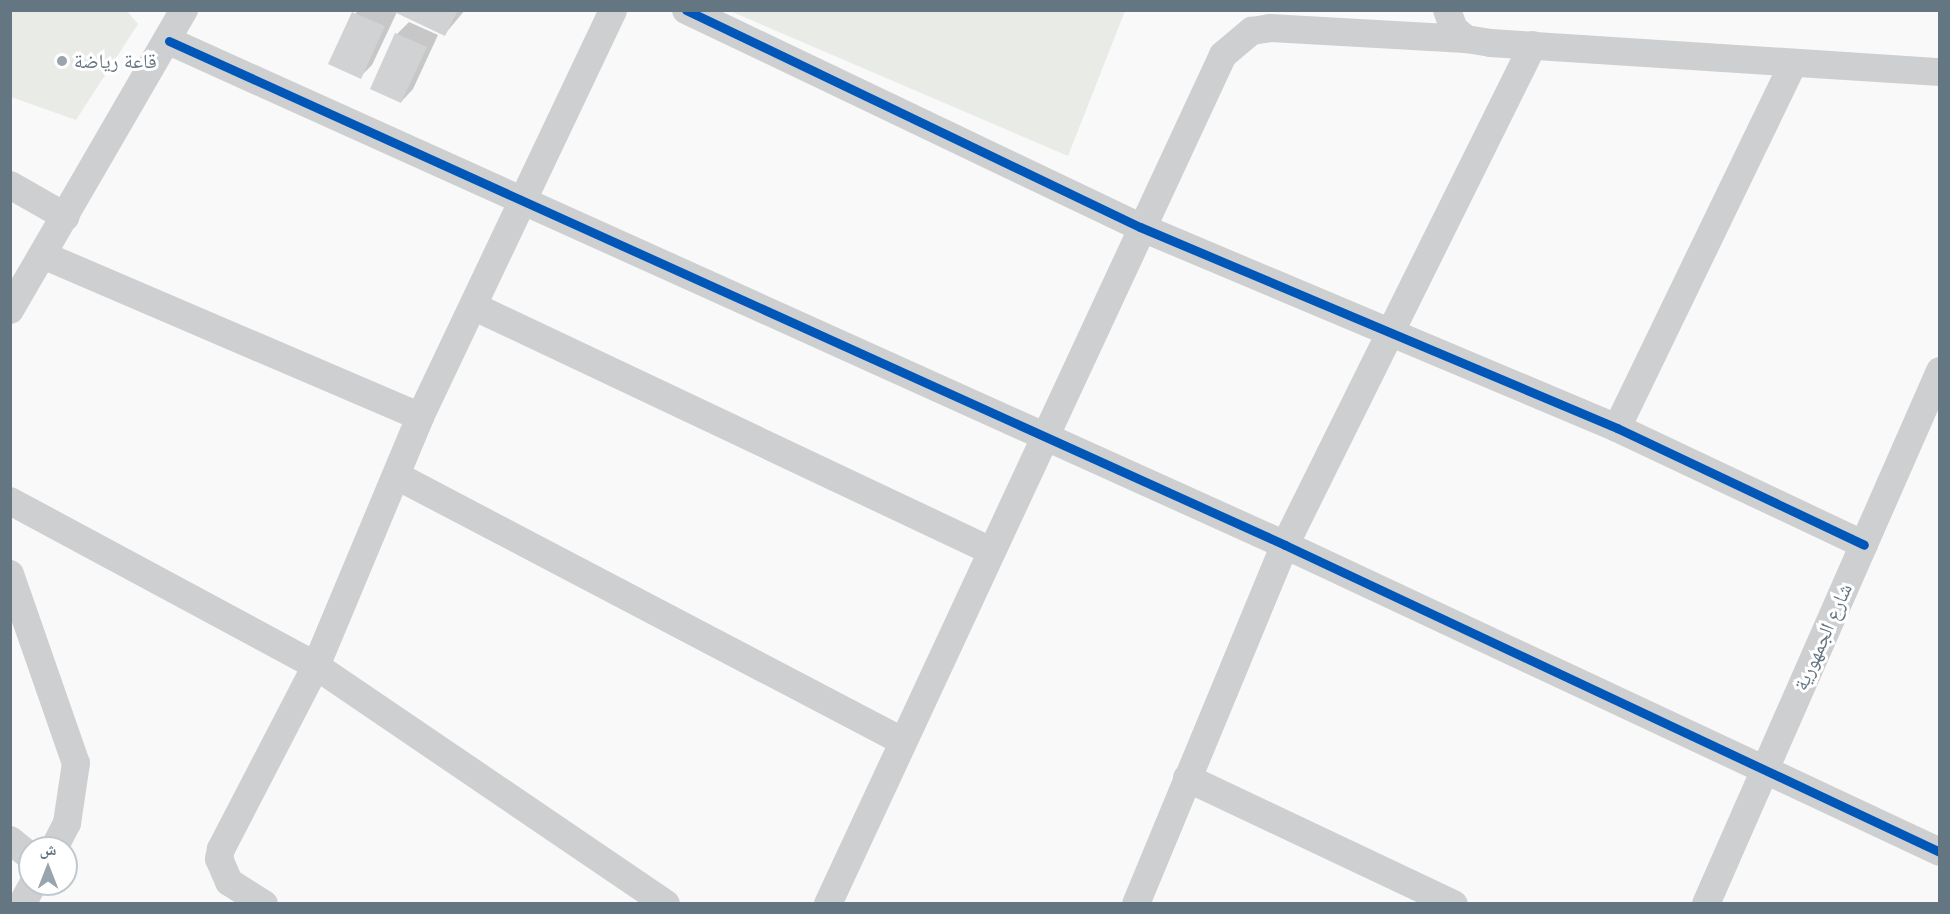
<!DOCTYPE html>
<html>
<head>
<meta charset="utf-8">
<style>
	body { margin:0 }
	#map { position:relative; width:1950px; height:914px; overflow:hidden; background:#f9f9f9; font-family:Helvetica,"Noto Naskh Arabic",sans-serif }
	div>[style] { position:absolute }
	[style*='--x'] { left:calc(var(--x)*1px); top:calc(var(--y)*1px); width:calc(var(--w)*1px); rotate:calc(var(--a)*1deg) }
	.green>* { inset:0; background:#e8ebe6 }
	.shadow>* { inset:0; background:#0003 }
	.building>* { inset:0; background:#d0d2d3 }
	.street>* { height:28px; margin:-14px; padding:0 14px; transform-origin:14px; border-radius:14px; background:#cecfd0 }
	.cycleway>* { height:9px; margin:-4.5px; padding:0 4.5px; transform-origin:4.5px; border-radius:4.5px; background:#0057b8 }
	.dots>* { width:16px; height:16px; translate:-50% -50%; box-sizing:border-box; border:3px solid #fff; border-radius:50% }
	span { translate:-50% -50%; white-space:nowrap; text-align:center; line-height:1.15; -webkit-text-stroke:6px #fff; paint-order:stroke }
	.poi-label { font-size:20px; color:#657683 }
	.left { translate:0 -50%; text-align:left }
	.street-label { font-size:20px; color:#657683 }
	.frame { position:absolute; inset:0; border:12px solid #657683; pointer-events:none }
	.north { position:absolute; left:18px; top:836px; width:60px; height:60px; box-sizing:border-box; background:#fff; border:2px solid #c1c8cd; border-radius:50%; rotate:0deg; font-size:16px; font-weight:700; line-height:24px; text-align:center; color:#657683 }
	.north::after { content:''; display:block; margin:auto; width:21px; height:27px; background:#99a4ac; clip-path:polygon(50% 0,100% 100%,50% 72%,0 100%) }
</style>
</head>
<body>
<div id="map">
	<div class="green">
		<i style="clip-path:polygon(11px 10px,127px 11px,138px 24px,76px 120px,11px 97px)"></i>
		<i style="clip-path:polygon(730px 11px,1125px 11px,1068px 156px)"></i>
	</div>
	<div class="shadow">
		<i style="clip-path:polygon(356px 10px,465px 10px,445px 34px,397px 12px,372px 65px,360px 77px)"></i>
		<i style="clip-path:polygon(409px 22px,438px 35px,413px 89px,401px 102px,397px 34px)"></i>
	</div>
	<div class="building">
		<i style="clip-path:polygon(390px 10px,458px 10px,445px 36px)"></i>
		<i style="clip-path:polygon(352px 12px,385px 26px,361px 79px,328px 64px)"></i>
		<i style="clip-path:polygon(395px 33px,427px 47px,401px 103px,370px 89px)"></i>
	</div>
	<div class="street">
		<i style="--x:686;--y:10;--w:503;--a:25.55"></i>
		<i style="--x:1140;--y:227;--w:518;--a:22.85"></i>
		<i style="--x:1617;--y:428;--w:273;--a:25.3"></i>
		<i style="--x:1447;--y:10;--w:20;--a:70"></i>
		<i style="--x:1454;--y:29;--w:16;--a:40"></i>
		<i style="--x:1466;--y:39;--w:24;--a:9"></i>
		<i style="--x:1490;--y:43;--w:451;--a:3.7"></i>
		<i style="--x:169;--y:41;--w:1225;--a:24.3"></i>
		<i style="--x:1285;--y:545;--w:723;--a:25.11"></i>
		<i style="--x:10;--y:185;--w:64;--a:29.7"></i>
		<i style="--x:45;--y:256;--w:408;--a:23.2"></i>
		<i style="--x:475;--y:307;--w:569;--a:25.3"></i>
		<i style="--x:10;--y:310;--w:347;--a:-59.9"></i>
		<i style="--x:1617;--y:428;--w:404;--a:-64.2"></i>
		<i style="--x:397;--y:476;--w:568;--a:27.69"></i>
		<i style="--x:10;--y:501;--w:348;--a:28.3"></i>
		<i style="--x:316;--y:666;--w:423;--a:34.2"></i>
		<i style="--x:10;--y:574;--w:200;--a:70.8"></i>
		<i style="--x:76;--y:763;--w:61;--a:98.5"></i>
		<i style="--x:67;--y:823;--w:28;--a:117"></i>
		<i style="--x:1187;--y:778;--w:295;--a:25.3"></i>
		<i style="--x:10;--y:840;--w:26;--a:39"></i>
		<i style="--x:22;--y:904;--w:23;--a:-61"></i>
		<i style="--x:264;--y:904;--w:41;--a:-147.8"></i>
		<i style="--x:229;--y:882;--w:25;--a:-113"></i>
		<i style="--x:219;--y:859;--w:10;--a:-79"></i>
		<i style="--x:221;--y:849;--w:206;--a:-62.6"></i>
		<i style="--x:316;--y:666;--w:270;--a:-67.3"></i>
		<i style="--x:420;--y:417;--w:450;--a:-64.6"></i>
		<i style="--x:828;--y:904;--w:936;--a:-65.05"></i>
		<i style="--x:1223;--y:55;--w:38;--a:-40"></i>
		<i style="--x:1252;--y:31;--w:18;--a:-9"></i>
		<i style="--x:1270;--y:28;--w:196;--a:3.2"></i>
		<i style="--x:1136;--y:904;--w:389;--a:-67.5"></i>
		<i style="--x:1285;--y:545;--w:558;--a:-63.62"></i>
		<i style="--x:1706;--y:904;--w:582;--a:-66.3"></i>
	</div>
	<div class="cycleway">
		<i style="--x:686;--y:10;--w:503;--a:25.55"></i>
		<i style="--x:1140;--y:227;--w:518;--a:22.85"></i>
		<i style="--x:1617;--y:428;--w:273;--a:25.3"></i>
		<i style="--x:169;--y:41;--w:1225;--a:24.3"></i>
		<i style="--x:1285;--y:545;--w:723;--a:25.11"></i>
	</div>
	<div class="dots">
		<i style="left:62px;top:61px;background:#99a4ac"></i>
	</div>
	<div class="poi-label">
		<span class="left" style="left:74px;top:61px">قاعة رياضة</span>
	</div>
	<div class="street-label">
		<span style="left:1823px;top:637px;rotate:-66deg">شارع الجمهورية</span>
	</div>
	<div class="frame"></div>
	<div class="north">ش</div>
</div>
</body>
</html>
